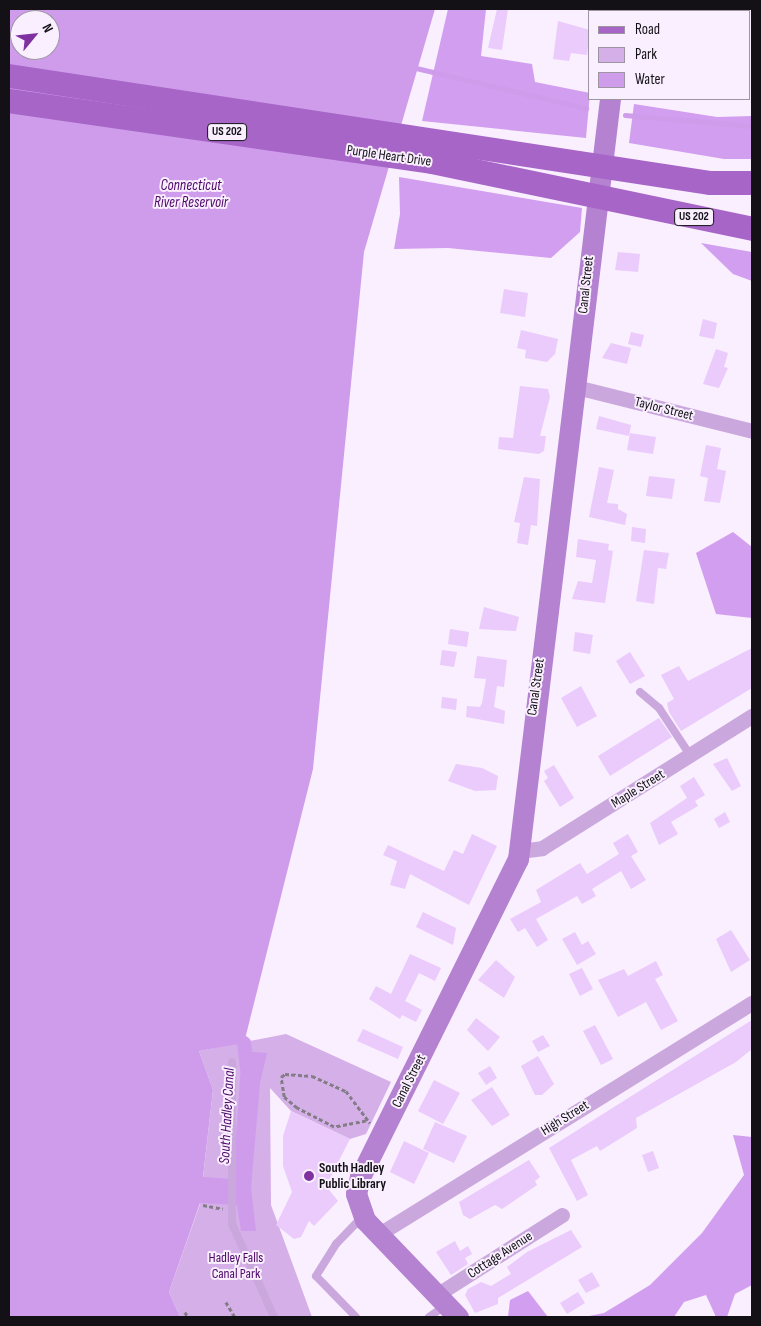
<!DOCTYPE html>
<html>
<head>
<meta charset="utf-8">
<style>
	body { margin:0 }
	#map { position:relative; width:761px; height:1326px; overflow:hidden; background:#f9efff; font-family:"Sofia Sans Condensed",sans-serif }
	div>[style] { position:absolute }
	[style*='--x'] { left:calc(var(--x)*1px); top:calc(var(--y)*1px); width:calc(var(--w)*1px); rotate:calc(var(--a)*1deg) }
	.green>* { inset:0; background:#d4afe8 }
	.forest>* { inset:0; background:#d29eef }
	.water>* { inset:0; background:#cf9ceb }
	.stream>* { height:4.5px; margin:-2.25px; padding:0 2.25px; transform-origin:2.25px; border-radius:2.25px; background:#cf9ceb }
	.canal>* { height:14px; margin:-7px; padding:0 7px; transform-origin:7px; border-radius:7px; background:#cf9ceb }
	.building>* { inset:0; background:#eacbfc }
	.path>* { height:2.5px; margin-top:-1.25px; transform-origin:0; background:repeating-linear-gradient(90deg,#847d88 0 4px,transparent 0 6.5px) }
	.lane>* { height:8px; margin:-4px; padding:0 4px; transform-origin:4px; border-radius:4px; background:#caa8dd }
	.street>* { height:15px; margin:-7.5px; padding:0 7.5px; transform-origin:7.5px; border-radius:7.5px; background:#caa8dd }
	.secondary>* { height:21px; margin:-10.5px; padding:0 10.5px; transform-origin:10.5px; border-radius:10.5px; background:#b582d1 }
	.primary>* { height:24px; margin:-12px; padding:0 12px; transform-origin:12px; border-radius:12px; background:#a665c7 }
	.dots>* { width:14px; height:14px; translate:-50% -50%; box-sizing:border-box; border:2px solid #f9efff; border-radius:50% }
	span { translate:-50% -50%; white-space:nowrap; text-align:center; line-height:1.15; -webkit-text-stroke:4px #f9efff; paint-order:stroke }
	.shield-label span { padding:1px 4px; background:#f9efff; border:1px solid; border-radius:4px; -webkit-text-stroke-width:0 }
	.shield-label { font-size:12px; color:#141116; font-weight:700 }
	.street-label { font-size:14px; color:#141116 }
	.poi-label { font-size:14px; color:#141116; font-weight:700 }
	.left { translate:0 -50%; text-align:left }
	.park-label { font-size:14px; color:#4d0568 }
	.water-label { font-size:15px; color:#4d0568; font-style:italic }
	.frame { position:absolute; inset:0; border:10px solid #141116; pointer-events:none }
	.legend { position:absolute; left:588px; top:10px; width:162px; height:90px; box-sizing:border-box; background:#f9efff; border:1px solid #9d96a2; margin:0; padding:6px 9px; list-style:none; font-size:15px; color:#141116 }
	.legend li { display:flex; align-items:center; gap:10px; height:25px }
	.legend b { width:25px; border:1px solid #9d96a2 }
	.north { position:absolute; left:10px; top:10px; width:50px; height:50px; box-sizing:border-box; background:#f9efff; border:1px solid #9d96a2; border-radius:50%; rotate:62deg; font-size:14px; font-weight:700; line-height:20px; text-align:center; color:#141116 }
	.north::after { content:''; display:block; margin:auto; width:18px; height:22px; background:#7f31a2; clip-path:polygon(50% 0,100% 100%,50% 72%,0 100%) }
</style>
</head>
<body>
<div id="map">
	<div class="green">
		<i style="clip-path:polygon(286px 1034px,391px 1082px,366px 1134px,350px 1139px,291px 1111px,270px 1088px,271px 1205px,312px 1317px,180px 1317px,169px 1292px,200px 1204px,213px 1090px,199px 1051px)"></i>
	</div>
	<div class="forest">
		<i style="clip-path:polygon(448px 9px,486px 9px,481px 56px,532px 64px,535px 82px,590px 93px,586px 138px,422px 121px)"></i>
		<i style="clip-path:polygon(634px 104px,717px 117px,752px 116px,752px 159px,724px 159px,629px 143px)"></i>
		<i style="clip-path:polygon(399px 177px,582px 208px,580px 232px,551px 258px,448px 248px,394px 249px,400px 214px)"></i>
		<i style="clip-path:polygon(701px 243px,752px 252px,752px 281px,733px 274px)"></i>
		<i style="clip-path:polygon(733px 532px,752px 547px,752px 618px,716px 614px,696px 553px)"></i>
		<i style="clip-path:polygon(733px 1135px,752px 1137px,752px 1285px,735px 1294px,727px 1317px,716px 1317px,706px 1295px,684px 1302px,674px 1317px,584px 1317px,604px 1313px,650px 1285px,702px 1233px,744px 1175px)"></i>
		<i style="clip-path:polygon(528px 1291px,548px 1317px,508px 1317px,510px 1300px)"></i>
	</div>
	<div class="water">
		<i style="clip-path:polygon(evenodd,9px 9px,435px 9px,364px 252px,313px 769px,244px 1043px,199px 1051px,213px 1090px,203px 1177px,233px 1179px,242px 1051px,267px 1053px,260px 1083px,251px 1188px,256px 1231px,241px 1231px,237px 1205px,200px 1203px,169px 1292px,180px 1317px,9px 1317px,9px 9px,20px 20px,50px 20px,50px 50px,20px 50px,20px 20px)"></i>
	</div>
	<div class="stream">
		<i style="--x:412;--y:67;--w:179;--a:13.3"></i>
		<i style="--x:625;--y:115;--w:127;--a:5"></i>
	</div>
	<div class="canal">
		<i style="--x:244;--y:1043;--w:26;--a:83"></i>
	</div>
	<div class="building">
		<i style="clip-path:polygon(497px 9px,508px 9px,502px 50px,488px 48px)"></i>
		<i style="clip-path:polygon(558px 21px,590px 30px,587px 55px,571px 53px,569px 61px,553px 59px)"></i>
		<i style="clip-path:polygon(618px 252px,640px 254px,638px 272px,615px 270px)"></i>
		<i style="clip-path:polygon(504px 289px,528px 293px,525px 317px,500px 313px)"></i>
		<i style="clip-path:polygon(703px 319px,717px 323px,714px 339px,699px 336px)"></i>
		<i style="clip-path:polygon(521px 330px,558px 339px,555px 354px,547px 362px,525px 358px,526px 350px,517px 348px)"></i>
		<i style="clip-path:polygon(631px 332px,644px 335px,641px 347px,628px 344px)"></i>
		<i style="clip-path:polygon(611px 343px,631px 348px,627px 364px,602px 358px)"></i>
		<i style="clip-path:polygon(716px 349px,728px 353px,724px 367px,728px 368px,719px 388px,703px 384px)"></i>
		<i style="clip-path:polygon(520px 386px,548px 389px,550px 397px,540px 436px,546px 436px,544px 451px,539px 454px,498px 449px,499px 437px,513px 438px)"></i>
		<i style="clip-path:polygon(599px 416px,631px 425px,629px 436px,596px 429px)"></i>
		<i style="clip-path:polygon(630px 433px,656px 437px,653px 454px,627px 450px)"></i>
		<i style="clip-path:polygon(706px 445px,721px 448px,717px 469px,726px 471px,720px 503px,704px 501px,708px 478px,700px 476px)"></i>
		<i style="clip-path:polygon(599px 467px,614px 470px,607px 503px,618px 504px,618px 509px,627px 514px,625px 525px,589px 517px)"></i>
		<i style="clip-path:polygon(649px 476px,675px 479px,672px 499px,646px 496px)"></i>
		<i style="clip-path:polygon(524px 477px,540px 479px,537px 526px,531px 525px,528px 545px,517px 543px,520px 523px,514px 522px)"></i>
		<i style="clip-path:polygon(632px 527px,646px 529px,645px 543px,631px 541px)"></i>
		<i style="clip-path:polygon(578px 539px,609px 544px,608px 550px,613px 551px,605px 603px,572px 599px,578px 581px,592px 583px,596px 560px,576px 557px)"></i>
		<i style="clip-path:polygon(644px 550px,669px 553px,666px 569px,658px 568px,654px 604px,636px 601px)"></i>
		<i style="clip-path:polygon(484px 607px,519px 617px,516px 631px,479px 629px)"></i>
		<i style="clip-path:polygon(450px 629px,469px 632px,467px 647px,448px 644px)"></i>
		<i style="clip-path:polygon(575px 632px,593px 635px,590px 654px,573px 651px)"></i>
		<i style="clip-path:polygon(752px 648px,752px 688px,681px 731px,669px 712px,667px 703px,674px 699px,661px 675px,679px 666px,688px 681px)"></i>
		<i style="clip-path:polygon(442px 650px,457px 652px,454px 667px,440px 665px)"></i>
		<i style="clip-path:polygon(630px 652px,645px 676px,630px 684px,616px 661px)"></i>
		<i style="clip-path:polygon(477px 656px,507px 660px,504px 687px,497px 686px,494px 707px,505px 711px,504px 724px,466px 717px,467px 706px,480px 707px,482px 703px,486px 679px,474px 678px)"></i>
		<i style="clip-path:polygon(581px 686px,597px 716px,577px 727px,561px 698px)"></i>
		<i style="clip-path:polygon(442px 697px,457px 699px,456px 710px,441px 708px)"></i>
		<i style="clip-path:polygon(659px 718px,672px 737px,610px 776px,598px 756px)"></i>
		<i style="clip-path:polygon(727px 758px,741px 786px,732px 791px,713px 764px)"></i>
		<i style="clip-path:polygon(456px 764px,482px 768px,498px 776px,496px 790px,475px 791px,448px 781px)"></i>
		<i style="clip-path:polygon(554px 765px,574px 798px,560px 807px,544px 781px,548px 778px,544px 771px)"></i>
		<i style="clip-path:polygon(694px 777px,705px 795px,695px 801px,698px 806px,671px 822px,678px 834px,659px 845px,650px 823px,687px 798px,680px 786px)"></i>
		<i style="clip-path:polygon(725px 812px,730px 822px,719px 828px,714px 819px)"></i>
		<i style="clip-path:polygon(472px 834px,497px 846px,469px 905px,410px 874px,405px 889px,390px 885px,397px 861px,383px 855px,388px 845px,444px 871px,454px 850px,463px 854px)"></i>
		<i style="clip-path:polygon(628px 834px,638px 852px,631px 856px,646px 880px,631px 889px,621px 871px,592px 889px,596px 896px,582px 904px,577px 896px,536px 919px,548px 940px,537px 947px,525px 928px,518px 932px,510px 919px,541px 902px,536px 890px,580px 863px,587px 874px,619px 854px,613px 843px)"></i>
		<i style="clip-path:polygon(423px 912px,456px 928px,453px 945px,416px 927px)"></i>
		<i style="clip-path:polygon(731px 930px,750px 960px,731px 972px,716px 939px)"></i>
		<i style="clip-path:polygon(575px 932px,582px 945px,588px 941px,596px 954px,577px 965px,562px 939px)"></i>
		<i style="clip-path:polygon(410px 954px,441px 968px,435px 981px,419px 973px,405px 1001px,422px 1010px,416px 1022px,402px 1015px,400px 1019px,369px 999px,376px 986px,391px 994px)"></i>
		<i style="clip-path:polygon(496px 960px,515px 977px,504px 998px,478px 980px)"></i>
		<i style="clip-path:polygon(656px 961px,663px 975px,655px 979px,678px 1021px,661px 1030px,646px 1002px,618px 1017px,598px 980px,624px 969px,628px 976px)"></i>
		<i style="clip-path:polygon(582px 968px,593px 989px,580px 996px,569px 974px)"></i>
		<i style="clip-path:polygon(476px 1018px,500px 1037px,488px 1051px,467px 1030px)"></i>
		<i style="clip-path:polygon(752px 1020px,752px 1049px,736px 1062px,636px 1118px,637px 1128px,600px 1151px,597px 1146px,571px 1160px,588px 1195px,577px 1201px,549px 1148px)"></i>
		<i style="clip-path:polygon(595px 1025px,613px 1059px,601px 1065px,583px 1031px)"></i>
		<i style="clip-path:polygon(363px 1029px,403px 1047px,398px 1059px,357px 1041px)"></i>
		<i style="clip-path:polygon(543px 1035px,550px 1046px,538px 1052px,532px 1041px)"></i>
		<i style="clip-path:polygon(538px 1056px,554px 1084px,542px 1095px,535px 1095px,521px 1066px)"></i>
		<i style="clip-path:polygon(490px 1066px,497px 1078px,486px 1085px,478px 1073px)"></i>
		<i style="clip-path:polygon(434px 1080px,460px 1093px,443px 1124px,418px 1111px)"></i>
		<i style="clip-path:polygon(492px 1087px,510px 1115px,492px 1126px,471px 1100px)"></i>
		<i style="clip-path:polygon(291px 1111px,350px 1139px,326px 1186px,338px 1201px,314px 1226px,309px 1221px,301px 1237px,294px 1239px,276px 1225px,292px 1192px,283px 1166px,283px 1136px)"></i>
		<i style="clip-path:polygon(435px 1122px,467px 1136px,454px 1163px,423px 1149px)"></i>
		<i style="clip-path:polygon(404px 1141px,429px 1153px,414px 1184px,390px 1172px)"></i>
		<i style="clip-path:polygon(653px 1151px,659px 1168px,648px 1172px,642px 1155px)"></i>
		<i style="clip-path:polygon(529px 1160px,540px 1177px,535px 1181px,537px 1185px,502px 1209px,495px 1205px,470px 1219px,463px 1215px,459px 1202px)"></i>
		<i style="clip-path:polygon(571px 1230px,582px 1247px,498px 1298px,498px 1304px,475px 1313px,465px 1295px,468px 1289px,481px 1282px,491px 1286px,511px 1274px,507px 1267px,527px 1252px)"></i>
		<i style="clip-path:polygon(455px 1241px,460px 1251px,468px 1246px,472px 1254px,465px 1258px,468px 1264px,451px 1275px,436px 1252px)"></i>
		<i style="clip-path:polygon(592px 1272px,600px 1286px,586px 1293px,578px 1280px)"></i>
		<i style="clip-path:polygon(578px 1292px,585px 1303px,567px 1314px,560px 1303px)"></i>
	</div>
	<div class="path">
		<i style="--x:366;--y:1121;--w:33;--a:169"></i>
		<i style="--x:334;--y:1127;--w:42;--a:-152.8"></i>
		<i style="--x:297;--y:1108;--w:17;--a:-140"></i>
		<i style="--x:284;--y:1097;--w:20;--a:-99"></i>
		<i style="--x:281;--y:1077;--w:5;--a:-37"></i>
		<i style="--x:285;--y:1074;--w:27;--a:4"></i>
		<i style="--x:312;--y:1076;--w:37;--a:24"></i>
		<i style="--x:346;--y:1091;--w:40;--a:53"></i>
		<i style="--x:203;--y:1205;--w:20;--a:11"></i>
		<i style="--x:226;--y:1302;--w:17;--a:59"></i>
		<i style="--x:185;--y:1312;--w:6;--a:59"></i>
	</div>
	<div class="lane">
		<i style="--x:640;--y:692;--w:25;--a:40"></i>
		<i style="--x:659;--y:708;--w:56;--a:56.6"></i>
		<i style="--x:232;--y:1062;--w:162;--a:90"></i>
		<i style="--x:232;--y:1224;--w:102;--a:65.7"></i>
		<i style="--x:356;--y:1317;--w:57;--a:-134.3"></i>
		<i style="--x:316;--y:1276;--w:38;--a:-58"></i>
		<i style="--x:336;--y:1244;--w:37;--a:-46"></i>
		<i style="--x:429;--y:1317;--w:21;--a:-35"></i>
	</div>
	<div class="street">
		<i style="--x:576;--y:387;--w:181;--a:14"></i>
		<i style="--x:519;--y:851;--w:23;--a:-7"></i>
		<i style="--x:542;--y:848;--w:248;--a:-32.2"></i>
		<i style="--x:379;--y:1234;--w:439;--a:-31.8"></i>
		<i style="--x:438;--y:1294;--w:147;--a:-32.5"></i>
	</div>
	<div class="secondary">
		<i style="--x:628;--y:11;--w:2;--a:-63"></i>
		<i style="--x:458;--y:1317;--w:134;--a:-133.8"></i>
		<i style="--x:365;--y:1220;--w:28;--a:-109"></i>
		<i style="--x:356;--y:1194;--w:17;--a:-77"></i>
		<i style="--x:360;--y:1177;--w:355;--a:-63.6"></i>
		<i style="--x:518;--y:859;--w:766;--a:-83.1"></i>
	</div>
	<div class="primary">
		<i style="--x:9;--y:76;--w:710;--a:8.67"></i>
		<i style="--x:711;--y:183;--w:41;--a:0"></i>
		<i style="--x:9;--y:101;--w:427;--a:8.2"></i>
		<i style="--x:432;--y:162;--w:327;--a:11.8"></i>
	</div>
	<div class="dots">
		<i style="left:309px;top:1176px;background:#7f31a2"></i>
	</div>
	<div class="shield-label">
		<span style="left:227px;top:132px">US 202</span>
		<span style="left:694px;top:217px">US 202</span>
	</div>
	<div class="street-label">
		<span style="left:389px;top:156px;rotate:8deg">Purple Heart Drive</span>
		<span style="left:586px;top:285px;rotate:-84deg">Canal Street</span>
		<span style="left:664px;top:409px;rotate:14deg">Taylor Street</span>
		<span style="left:536px;top:687px;rotate:-82deg">Canal Street</span>
		<span style="left:638px;top:789px;rotate:-32deg">Maple Street</span>
		<span style="left:409px;top:1081px;rotate:-63deg">Canal Street</span>
		<span style="left:565px;top:1118px;rotate:-32deg">High Street</span>
		<span style="left:500px;top:1255px;rotate:-33deg">Cottage Avenue</span>
	</div>
	<div class="poi-label">
		<span class="left" style="left:319px;top:1176px">South Hadley<br>Public Library</span>
	</div>
	<div class="park-label">
		<span style="left:236px;top:1266px">Hadley Falls<br>Canal Park</span>
	</div>
	<div class="water-label">
		<span style="left:191px;top:194px">Connecticut<br>River Reservoir</span>
		<span style="left:227px;top:1116px;rotate:-87deg">South Hadley Canal</span>
	</div>
	<div class="frame"></div>
	<ul class="legend">
	<li><b style="height:6px;background:#a665c7"></b>Road</li>
	<li><b style="height:14px;background:#d4afe8"></b>Park</li>
	<li><b style="height:14px;background:#cf9ceb"></b>Water</li>
	</ul>
	<div class="north">N</div>
</div>
</body>
</html>
